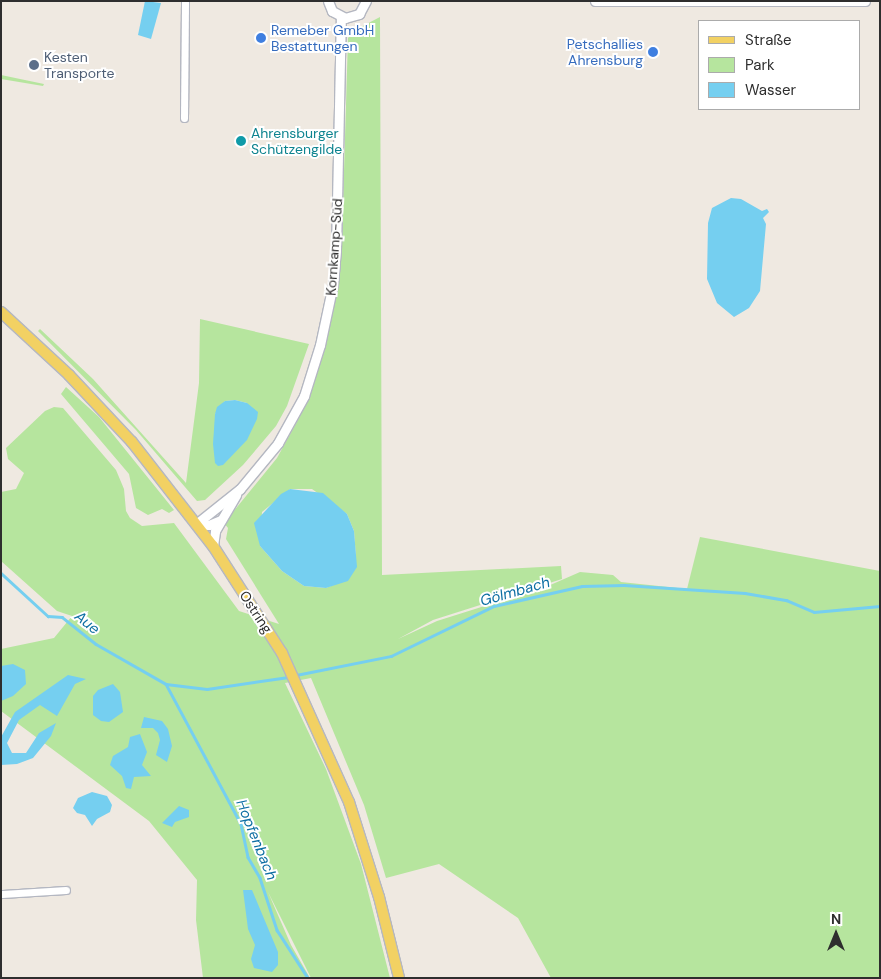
<!DOCTYPE html>
<html>
<head>
<meta charset="utf-8">
<style>
	body { margin:0 }
	#map { position:relative; width:881px; height:979px; overflow:hidden; background:#efe9e1; font-family:"DM Sans",sans-serif }
	div>[style] { position:absolute }
	[style*='--x'] { left:calc(var(--x)*1px); top:calc(var(--y)*1px); width:calc(var(--w)*1px); rotate:calc(var(--a)*1deg) }
	.green>* { inset:0; background:#b6e59e }
	.water>* { inset:0; background:#75cff0 }
	.stream>* { height:2.5px; margin:-1.25px; padding:0 1.25px; transform-origin:1.25px; border-radius:1.25px; background:#75cff0 }
	.roads { filter:drop-shadow(1px 0 #b4b7c1) drop-shadow(-1px 0 #b4b7c1) drop-shadow(0 1px #b4b7c1) drop-shadow(0 -1px #b4b7c1) }
	.minor>* { height:7px; margin:-3.5px; padding:0 3.5px; transform-origin:3.5px; border-radius:3.5px; background:#fff }
	.tertiary>* { height:9px; margin:-4.5px; padding:0 4.5px; transform-origin:4.5px; border-radius:4.5px; background:#fff }
	.primary>* { height:10px; margin:-5px; padding:0 5px; transform-origin:5px; border-radius:5px; background:#f2d163 }
	.dots>* { width:14px; height:14px; translate:-50% -50%; box-sizing:border-box; border:2px solid #fff; border-radius:50% }
	span { translate:-50% -50%; white-space:nowrap; text-align:center; line-height:1.15; -webkit-text-stroke:4px #fff; paint-order:stroke }
	.shop-label { font-size:14px; color:#366cbe }
	.left { translate:0 -50%; text-align:left }
	.right { translate:-100% -50%; text-align:right }
	.service-label { font-size:14px; color:#4e5e75 }
	.culture-label { font-size:14px; color:#0d838f }
	.street-label { font-size:14px; color:#2e2e2e }
	.water-label { font-size:15px; color:#0d6fa3; font-style:italic }
	.frame { position:absolute; inset:0; border:2px solid #2e2e2e; pointer-events:none }
	.legend { position:absolute; left:698px; top:20px; width:162px; height:90px; box-sizing:border-box; background:#fff; border:1px solid #ababab; margin:0; padding:6px 9px; list-style:none; font-size:15px; color:#2e2e2e }
	.legend li { display:flex; align-items:center; gap:10px; height:25px }
	.legend b { width:25px; border:1px solid #ababab }
	.north { position:absolute; left:811px; top:909px; width:50px; height:50px; -webkit-text-stroke:4px #fff; paint-order:stroke; rotate:0deg; font-size:14px; font-weight:700; line-height:20px; text-align:center; color:#2e2e2e }
	.north::after { content:''; display:block; margin:auto; width:18px; height:22px; background:#2e2e2e; clip-path:polygon(50% 0,100% 100%,50% 72%,0 100%) }
</style>
</head>
<body>
<div id="map">
	<div class="green">
		<i style="clip-path:polygon(evenodd,380px 17px,382px 575px,561px 566px,562px 579px,433px 620px,398px 639px,437px 621px,548px 586px,580px 572px,613px 575px,621px 582px,687px 589px,700px 537px,880px 571px,880px 978px,551px 978px,518px 918px,439px 864px,386px 878px,364px 805px,311px 678px,285px 683px,326px 769px,361px 864px,390px 978px,311px 978px,268px 892px,291px 945px,310px 978px,203px 978px,196px 920px,197px 880px,149px 821px,1px 711px,1px 649px,54px 638px,72px 616px,57px 611px,1px 561px,1px 492px,16px 489px,24px 473px,8px 459px,6px 448px,45px 411px,54px 407px,63px 408px,116px 470px,124px 489px,126px 511px,130px 518px,142px 526px,174px 523px,239px 611px,279px 624px,226px 539px,228px 528px,224px 523px,277px 458px,299px 418px,324px 350px,339px 278px,342px 238px,348px 38px,355px 30px,380px 17px,290px 489px,312px 489px,347px 514px,354px 531px,356px 557px,336px 584px,326px 588px,304px 586px,282px 571px,260px 546px,262px 512px,290px 489px)"></i>
		<i style="clip-path:polygon(1px 75px,44px 84px,43px 86px,1px 79px)"></i>
		<i style="clip-path:polygon(evenodd,200px 319px,309px 344px,287px 406px,276px 426px,243px 465px,205px 500px,197px 501px,136px 430px,38px 331px,40px 329px,93px 379px,186px 483px,199px 383px,200px 319px,235px 400px,247px 403px,215px 463px,215px 414px,225px 401px,235px 400px)"></i>
		<i style="clip-path:polygon(66px 387px,99px 417px,174px 510px,169px 513px,162px 509px,148px 515px,136px 508px,129px 474px,61px 394px)"></i>
	</div>
	<div class="water">
		<i style="clip-path:polygon(145px 1px,161px 3px,151px 39px,138px 35px)"></i>
		<i style="clip-path:polygon(731px 198px,741px 199px,762px 211px,767px 209px,769px 212px,763px 218px,766px 224px,760px 291px,749px 308px,734px 317px,717px 303px,707px 279px,708px 223px,712px 208px)"></i>
		<i style="clip-path:polygon(235px 400px,247px 403px,258px 412px,257px 419px,247px 440px,223px 465px,218px 466px,215px 463px,213px 444px,215px 414px,217px 407px,225px 401px)"></i>
		<i style="clip-path:polygon(290px 489px,323px 493px,347px 514px,354px 531px,357px 567px,348px 581px,326px 588px,304px 586px,282px 571px,260px 546px,254px 523px,281px 494px)"></i>
		<i style="clip-path:polygon(13px 664px,25px 670px,26px 684px,13px 696px,1px 701px,1px 666px)"></i>
		<i style="clip-path:polygon(68px 675px,86px 679px,75px 684px,57px 716px,40px 705px,19px 720px,7px 743px,12px 753px,26px 753px,39px 733px,56px 723px,51px 736px,33px 758px,17px 764px,1px 765px,1px 737px,15px 712px)"></i>
		<i style="clip-path:polygon(113px 684px,120px 692px,123px 712px,109px 722px,101px 721px,93px 715px,93px 696px,98px 690px)"></i>
		<i style="clip-path:polygon(144px 717px,162px 721px,168px 729px,172px 746px,167px 762px,156px 755px,160px 740px,158px 733px,153px 728px,141px 728px)"></i>
		<i style="clip-path:polygon(140px 734px,147px 752px,142px 765px,151px 776px,134px 777px,131px 789px,126px 788px,122px 776px,110px 765px,113px 756px,128px 747px,130px 737px)"></i>
		<i style="clip-path:polygon(92px 792px,107px 796px,112px 805px,110px 812px,97px 819px,92px 826px,85px 815px,77px 813px,73px 808px,78px 798px)"></i>
		<i style="clip-path:polygon(179px 806px,189px 810px,189px 817px,175px 822px,172px 827px,162px 823px)"></i>
		<i style="clip-path:polygon(243px 890px,252px 890px,278px 952px,278px 965px,272px 972px,254px 968px,251px 959px,255px 945px,248px 929px)"></i>
	</div>
	<div class="stream">
		<i style="--x:1;--y:573;--w:64;--a:42.5"></i>
		<i style="--x:48;--y:616;--w:14;--a:4"></i>
		<i style="--x:62;--y:617;--w:43;--a:38.5"></i>
		<i style="--x:96;--y:644;--w:81;--a:29.7"></i>
		<i style="--x:166;--y:684;--w:41;--a:7"></i>
		<i style="--x:207;--y:689;--w:82;--a:-8.4"></i>
		<i style="--x:296;--y:675;--w:97;--a:-11.3"></i>
		<i style="--x:391;--y:656;--w:114;--a:-25.9"></i>
		<i style="--x:494;--y:606;--w:90;--a:-12.8"></i>
		<i style="--x:582;--y:586;--w:42;--a:-1.4"></i>
		<i style="--x:624;--y:585;--w:121;--a:3.8"></i>
		<i style="--x:745;--y:593;--w:42;--a:9.7"></i>
		<i style="--x:786;--y:600;--w:30;--a:23"></i>
		<i style="--x:814;--y:612;--w:66;--a:-5.2"></i>
		<i style="--x:166;--y:684;--w:159;--a:61.8"></i>
		<i style="--x:241;--y:824;--w:34;--a:78"></i>
		<i style="--x:248;--y:857;--w:24;--a:60"></i>
		<i style="--x:260;--y:878;--w:55;--a:71.9"></i>
		<i style="--x:277;--y:930;--w:57;--a:57.1"></i>
	</div>
	<div class="roads">
		<div class="minor">
			<i style="--x:184;--y:118;--w:117;--a:-89.5"></i>
			<i style="--x:1;--y:894;--w:65;--a:-3.5"></i>
		</div>
		<div class="tertiary">
			<i style="--x:328;--y:1;--w:11;--a:68"></i>
			<i style="--x:332;--y:11;--w:15;--a:28"></i>
			<i style="--x:345;--y:18;--w:15;--a:-16"></i>
			<i style="--x:359;--y:14;--w:15;--a:-62"></i>
			<i style="--x:595;--y:1;--w:270;--a:0"></i>
			<i style="--x:196;--y:524;--w:56;--a:-38.5"></i>
			<i style="--x:240;--y:489;--w:60;--a:-50.4"></i>
			<i style="--x:278;--y:443;--w:54;--a:-61"></i>
			<i style="--x:304;--y:396;--w:53;--a:-72.6"></i>
			<i style="--x:320;--y:345;--w:62;--a:-78"></i>
			<i style="--x:333;--y:284;--w:34;--a:-85"></i>
			<i style="--x:336;--y:250;--w:233;--a:-88.8"></i>
			<i style="--x:196;--y:524;--w:13;--a:4"></i>
			<i style="--x:209;--y:525;--w:13;--a:-23"></i>
			<i style="--x:213;--y:546;--w:15;--a:-82"></i>
			<i style="--x:215;--y:531;--w:42;--a:-59.7"></i>
		</div>
		<div class="primary">
			<i style="--x:1;--y:312;--w:93;--a:42.8"></i>
			<i style="--x:69;--y:375;--w:92;--a:46.8"></i>
			<i style="--x:132;--y:442;--w:132;--a:52.1"></i>
			<i style="--x:213;--y:546;--w:127;--a:57.2"></i>
			<i style="--x:282;--y:653;--w:163;--a:65.8"></i>
			<i style="--x:349;--y:802;--w:100;--a:72.5"></i>
			<i style="--x:379;--y:897;--w:83;--a:76.1"></i>
		</div>
	</div>
	<div class="dots">
		<i style="left:261px;top:38px;background:#3f7fe0"></i>
		<i style="left:653px;top:52px;background:#3f7fe0"></i>
		<i style="left:34px;top:65px;background:#5c6f8a"></i>
		<i style="left:241px;top:141px;background:#0f9aa8"></i>
	</div>
	<div class="shop-label">
		<span class="left" style="left:271px;top:38px">Remeber GmbH<br>Bestattungen</span>
		<span class="right" style="left:643px;top:52px">Petschallies<br>Ahrensburg</span>
	</div>
	<div class="service-label">
		<span class="left" style="left:44px;top:65px">Kesten<br>Transporte</span>
	</div>
	<div class="culture-label">
		<span class="left" style="left:251px;top:141px">Ahrensburger<br>Schützengilde</span>
	</div>
	<div class="street-label">
		<span style="left:334px;top:247px;rotate:-86deg">Kornkamp-Süd</span>
		<span style="left:256px;top:612px;rotate:57deg">Ostring</span>
	</div>
	<div class="water-label">
		<span style="left:515px;top:592px;rotate:-16deg">Gölmbach</span>
		<span style="left:87px;top:623px;rotate:39deg">Aue</span>
		<span style="left:256px;top:840px;rotate:68deg">Hopfenbach</span>
	</div>
	<div class="frame"></div>
	<ul class="legend">
	<li><b style="height:6px;background:#f2d163"></b>Straße</li>
	<li><b style="height:14px;background:#b6e59e"></b>Park</li>
	<li><b style="height:14px;background:#75cff0"></b>Wasser</li>
	</ul>
	<div class="north">N</div>
</div>
</body>
</html>
